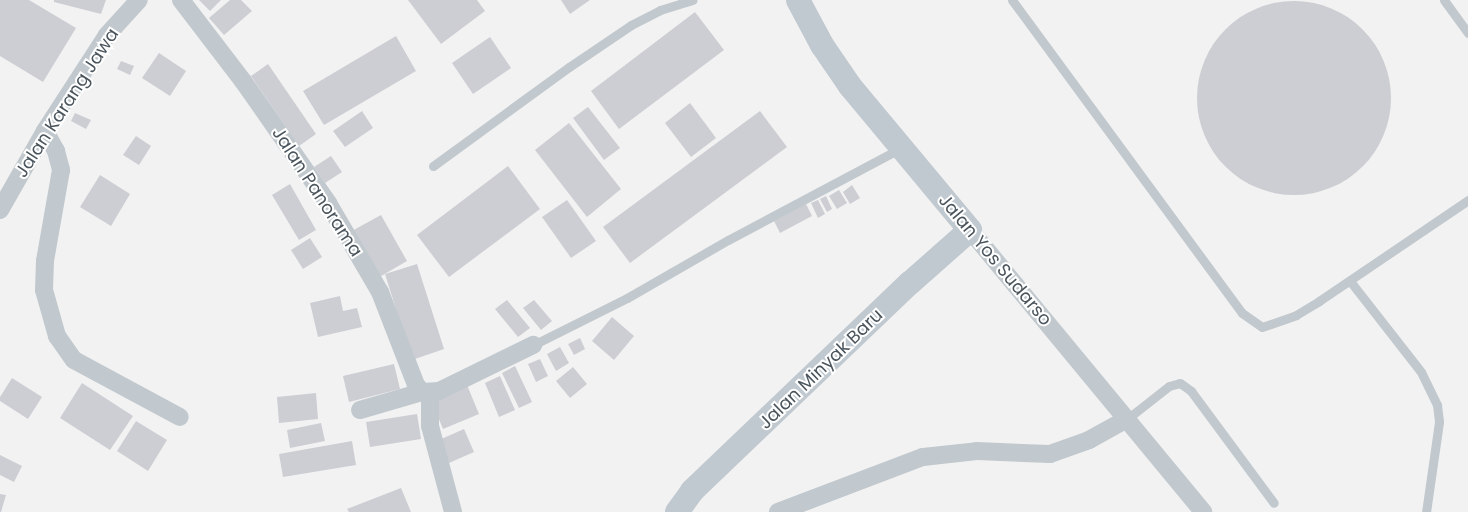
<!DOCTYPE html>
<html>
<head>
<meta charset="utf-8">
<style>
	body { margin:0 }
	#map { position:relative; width:1468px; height:512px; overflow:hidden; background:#f3f2f2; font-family:Poppins,sans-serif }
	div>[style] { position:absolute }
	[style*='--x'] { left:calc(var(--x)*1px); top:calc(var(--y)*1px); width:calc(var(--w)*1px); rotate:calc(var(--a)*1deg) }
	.building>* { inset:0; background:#ccced3 }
	.round { border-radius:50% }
	.lane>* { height:9px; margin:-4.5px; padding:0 4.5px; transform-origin:4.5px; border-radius:4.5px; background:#c1c9ce }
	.street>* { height:18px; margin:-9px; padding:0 9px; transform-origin:9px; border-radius:9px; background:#c1c9ce }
	.secondary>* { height:24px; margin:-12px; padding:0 12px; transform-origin:12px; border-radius:12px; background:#c0c8d0 }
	span { translate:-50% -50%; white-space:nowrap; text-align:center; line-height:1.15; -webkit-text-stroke:4px #fff; paint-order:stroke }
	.street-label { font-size:18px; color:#4b555d }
</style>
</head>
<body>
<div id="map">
	<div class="building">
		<i style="clip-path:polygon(0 0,29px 0,76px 28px,43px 82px,0 56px)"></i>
		<i style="clip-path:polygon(54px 0,106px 0,101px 14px,54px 2px)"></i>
		<i style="clip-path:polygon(199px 0,221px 0,210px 11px)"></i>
		<i style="clip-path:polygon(230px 0,241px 0,252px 11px,224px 35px,209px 18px)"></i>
		<i style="clip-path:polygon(408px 0,477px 0,485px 11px,441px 44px)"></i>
		<i style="clip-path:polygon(561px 0,590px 0,570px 14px)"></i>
		<i class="round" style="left:1197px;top:1px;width:194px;height:194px"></i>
		<i style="clip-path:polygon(695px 12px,724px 50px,619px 129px,591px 91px)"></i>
		<i style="clip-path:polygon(396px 36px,416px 71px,324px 125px,303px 91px)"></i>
		<i style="clip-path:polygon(490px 37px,511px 68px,473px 94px,452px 63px)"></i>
		<i style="clip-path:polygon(159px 53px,186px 71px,170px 96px,142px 78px)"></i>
		<i style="clip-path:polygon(121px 61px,134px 66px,130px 75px,117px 69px)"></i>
		<i style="clip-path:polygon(268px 64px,316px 134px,299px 146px,251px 76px)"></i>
		<i style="clip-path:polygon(690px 103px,716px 138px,691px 157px,665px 123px)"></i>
		<i style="clip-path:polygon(588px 107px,620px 148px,604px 160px,573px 118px)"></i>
		<i style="clip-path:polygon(362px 111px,373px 128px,345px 147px,333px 131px)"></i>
		<i style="clip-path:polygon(760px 111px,787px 147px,630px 263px,603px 227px)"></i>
		<i style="clip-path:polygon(75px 113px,91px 120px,86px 129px,71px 121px)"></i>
		<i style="clip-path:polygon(569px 123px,621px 189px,587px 217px,535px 150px)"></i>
		<i style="clip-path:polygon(136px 136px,151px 146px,139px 165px,123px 155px)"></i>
		<i style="clip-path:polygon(331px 156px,342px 172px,325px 183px,314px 167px)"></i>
		<i style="clip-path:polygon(508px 166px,540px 209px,449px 277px,417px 235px)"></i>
		<i style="clip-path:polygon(100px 175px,130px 194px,111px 226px,80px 207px)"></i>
		<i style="clip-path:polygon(290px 184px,316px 230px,299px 240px,272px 195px)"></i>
		<i style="clip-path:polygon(852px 185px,860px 198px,850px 204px,843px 192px)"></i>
		<i style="clip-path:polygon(839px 190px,847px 203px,837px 209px,829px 196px)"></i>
		<i style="clip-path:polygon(826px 196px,832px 209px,827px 212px,820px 199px)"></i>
		<i style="clip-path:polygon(567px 200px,596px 241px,571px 258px,542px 217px)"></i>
		<i style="clip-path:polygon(818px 200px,825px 214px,818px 218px,811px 203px)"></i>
		<i style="clip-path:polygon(806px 204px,812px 216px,780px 233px,774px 221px)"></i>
		<i style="clip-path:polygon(381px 215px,407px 261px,376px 279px,350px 232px)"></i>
		<i style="clip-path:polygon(310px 238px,322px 257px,303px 269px,291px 250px)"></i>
		<i style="clip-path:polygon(417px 264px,444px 349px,412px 360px,385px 274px)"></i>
		<i style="clip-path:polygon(340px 296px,343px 311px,357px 308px,362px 327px,318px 337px,310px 303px)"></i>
		<i style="clip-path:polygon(507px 300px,530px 328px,518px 337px,495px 309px)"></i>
		<i style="clip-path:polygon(534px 300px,552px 321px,541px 330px,523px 308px)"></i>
		<i style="clip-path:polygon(612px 317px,634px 336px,614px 360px,592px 341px)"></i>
		<i style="clip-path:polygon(580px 338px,585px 349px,574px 355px,568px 344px)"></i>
		<i style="clip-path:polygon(560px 347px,569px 363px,556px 371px,547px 354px)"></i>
		<i style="clip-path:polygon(540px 359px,548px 376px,536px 382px,528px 364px)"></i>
		<i style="clip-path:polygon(394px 364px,400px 389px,349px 402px,343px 376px)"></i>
		<i style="clip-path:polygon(515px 366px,532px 402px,519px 408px,502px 373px)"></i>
		<i style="clip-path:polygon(573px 367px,587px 384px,570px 398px,556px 381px)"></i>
		<i style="clip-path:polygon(500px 376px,515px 410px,499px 417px,485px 383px)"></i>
		<i style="clip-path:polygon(12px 378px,42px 397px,28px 419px,0 401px,0 397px)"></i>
		<i style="clip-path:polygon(82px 383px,133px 416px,110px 450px,60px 418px)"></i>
		<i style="clip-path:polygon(467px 385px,479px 414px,443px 429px,431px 400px)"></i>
		<i style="clip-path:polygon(316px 393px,318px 419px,279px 423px,277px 397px)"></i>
		<i style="clip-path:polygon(417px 414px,421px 439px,370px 447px,366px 422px)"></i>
		<i style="clip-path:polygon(136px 421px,167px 440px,148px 471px,117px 451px)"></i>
		<i style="clip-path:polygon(321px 423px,325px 441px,290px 448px,287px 430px)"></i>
		<i style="clip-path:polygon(464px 429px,474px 452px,449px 463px,439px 440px)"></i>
		<i style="clip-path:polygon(352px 441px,356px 465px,283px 477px,279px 454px)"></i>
		<i style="clip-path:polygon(0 455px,22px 466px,14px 482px,0 475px)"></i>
		<i style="clip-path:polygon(401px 488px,411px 512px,349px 512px,347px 509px)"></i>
		<i style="clip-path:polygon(0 494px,6px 495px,1px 512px,0 512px)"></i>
	</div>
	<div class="lane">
		<i style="--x:1012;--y:0;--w:388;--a:53.7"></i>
		<i style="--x:1242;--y:313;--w:24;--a:35"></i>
		<i style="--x:1262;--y:327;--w:36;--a:-19"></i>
		<i style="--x:1296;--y:315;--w:27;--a:-31"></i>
		<i style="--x:1319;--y:301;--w:180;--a:-34.1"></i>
		<i style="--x:1444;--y:0;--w:41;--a:54"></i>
		<i style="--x:433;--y:166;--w:168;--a:-36.1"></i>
		<i style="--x:569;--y:67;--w:75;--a:-34.1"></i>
		<i style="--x:631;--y:25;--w:33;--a:-27"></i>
		<i style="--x:660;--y:10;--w:34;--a:-17"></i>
		<i style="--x:1350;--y:281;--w:115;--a:52"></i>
		<i style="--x:1421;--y:372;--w:37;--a:64"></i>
		<i style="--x:1437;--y:405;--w:17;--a:83"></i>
		<i style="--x:1439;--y:422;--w:91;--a:98.2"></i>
		<i style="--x:533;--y:345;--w:105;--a:-26.6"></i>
		<i style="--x:627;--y:298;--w:116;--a:-29.9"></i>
		<i style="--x:728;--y:240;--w:196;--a:-28"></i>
		<i style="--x:1127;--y:419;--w:53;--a:-38.2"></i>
		<i style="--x:1169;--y:386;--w:11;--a:-15"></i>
		<i style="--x:1180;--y:383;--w:14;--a:36"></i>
		<i style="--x:1191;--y:391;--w:139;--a:53.5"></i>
	</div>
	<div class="street">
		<i style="--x:181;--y:0;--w:102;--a:52.6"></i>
		<i style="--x:243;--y:81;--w:149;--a:55.1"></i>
		<i style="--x:328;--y:203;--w:103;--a:59.7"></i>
		<i style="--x:380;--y:292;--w:100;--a:68.8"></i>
		<i style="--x:416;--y:385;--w:9;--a:49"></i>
		<i style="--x:422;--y:392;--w:17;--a:-3"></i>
		<i style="--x:439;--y:391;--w:105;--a:-26.1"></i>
		<i style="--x:45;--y:131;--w:23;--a:61"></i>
		<i style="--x:56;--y:151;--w:20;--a:75"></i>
		<i style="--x:61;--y:170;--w:92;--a:100"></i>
		<i style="--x:45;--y:261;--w:29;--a:92"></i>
		<i style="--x:44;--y:290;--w:48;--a:74.2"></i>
		<i style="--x:57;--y:336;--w:29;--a:55"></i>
		<i style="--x:74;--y:360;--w:120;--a:28.3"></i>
		<i style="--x:0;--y:210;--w:91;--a:-60.3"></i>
		<i style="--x:45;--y:131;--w:114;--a:-57.1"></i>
		<i style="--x:107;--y:35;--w:47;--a:-47.6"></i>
		<i style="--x:970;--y:230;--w:366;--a:50.4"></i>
		<i style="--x:430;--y:393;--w:33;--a:90"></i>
		<i style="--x:430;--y:426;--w:89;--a:75"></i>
		<i style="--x:360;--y:410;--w:65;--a:-16.2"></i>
		<i style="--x:778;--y:512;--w:155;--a:-20.8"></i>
		<i style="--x:923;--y:457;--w:54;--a:-6.3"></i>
		<i style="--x:977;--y:451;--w:73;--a:2.4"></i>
		<i style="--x:1050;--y:454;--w:41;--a:-19.7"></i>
		<i style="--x:1089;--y:440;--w:43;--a:-28.9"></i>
	</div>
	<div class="secondary">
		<i style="--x:677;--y:512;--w:26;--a:-54"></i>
		<i style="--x:692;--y:491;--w:301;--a:-43.7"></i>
		<i style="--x:910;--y:283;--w:80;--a:-41.5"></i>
		<i style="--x:970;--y:230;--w:187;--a:-129.8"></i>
		<i style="--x:850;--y:86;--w:50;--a:-124.3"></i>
		<i style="--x:822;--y:45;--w:51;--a:-118.1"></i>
	</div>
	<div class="street-label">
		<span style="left:67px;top:103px;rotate:-57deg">Jalan Karang Jawa</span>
		<span style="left:317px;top:192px;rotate:57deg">Jalan Panorama</span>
		<span style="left:995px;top:260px;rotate:50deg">Jalan Yos Sudarso</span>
		<span style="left:821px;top:369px;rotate:-44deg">Jalan Minyak Baru</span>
	</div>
</div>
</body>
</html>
